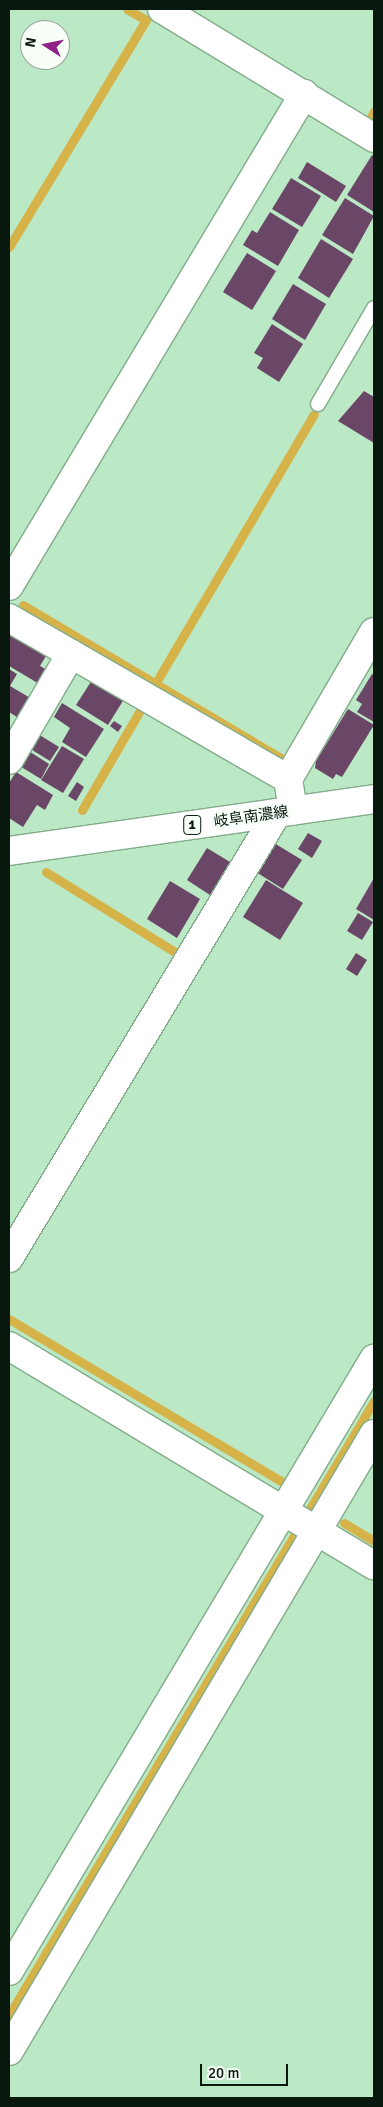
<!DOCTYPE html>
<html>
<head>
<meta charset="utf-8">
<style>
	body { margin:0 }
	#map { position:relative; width:383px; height:2107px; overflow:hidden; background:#bbe8c5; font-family:Signika,"Noto Sans JP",sans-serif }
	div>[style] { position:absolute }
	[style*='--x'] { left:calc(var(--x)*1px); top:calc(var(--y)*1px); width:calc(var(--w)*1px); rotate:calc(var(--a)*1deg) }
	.stream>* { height:9px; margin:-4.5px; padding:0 4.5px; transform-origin:4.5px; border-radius:4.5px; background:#d5b349 }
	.building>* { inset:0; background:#6a4766 }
	.roads { filter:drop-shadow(1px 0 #82ac8b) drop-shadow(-1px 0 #82ac8b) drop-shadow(0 1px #82ac8b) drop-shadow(0 -1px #82ac8b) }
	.lane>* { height:14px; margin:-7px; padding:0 7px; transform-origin:7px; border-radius:7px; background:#fff }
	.street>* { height:28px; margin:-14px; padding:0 14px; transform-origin:14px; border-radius:14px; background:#fff }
	.primary>* { height:28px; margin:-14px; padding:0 14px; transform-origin:14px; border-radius:14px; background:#fff }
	span { translate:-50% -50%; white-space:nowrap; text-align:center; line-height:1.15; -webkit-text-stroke:5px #f6fef7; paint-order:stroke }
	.shield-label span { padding:1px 4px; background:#f6fef7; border:1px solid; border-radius:4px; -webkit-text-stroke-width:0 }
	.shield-label { font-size:14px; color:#08180c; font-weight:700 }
	.street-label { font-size:15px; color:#08180c }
	.frame { position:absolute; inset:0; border:10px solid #08180c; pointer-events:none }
	.north { position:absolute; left:20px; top:20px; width:50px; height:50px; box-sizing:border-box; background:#f6fef7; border:1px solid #97a299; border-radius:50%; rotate:281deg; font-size:14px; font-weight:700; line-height:20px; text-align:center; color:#08180c }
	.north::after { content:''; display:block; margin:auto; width:18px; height:22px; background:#8e2286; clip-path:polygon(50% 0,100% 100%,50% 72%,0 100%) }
	.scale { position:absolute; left:200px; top:2064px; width:88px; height:22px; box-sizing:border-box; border:2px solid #08180c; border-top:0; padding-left:6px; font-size:15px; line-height:18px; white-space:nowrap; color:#08180c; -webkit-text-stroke:4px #f6fef7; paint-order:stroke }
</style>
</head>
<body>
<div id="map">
	<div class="stream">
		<i style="--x:370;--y:119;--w:9;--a:-63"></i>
		<i style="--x:9;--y:247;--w:265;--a:-58.9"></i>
		<i style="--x:146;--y:20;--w:22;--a:-150"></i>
		<i style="--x:23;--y:605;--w:306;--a:30.7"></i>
		<i style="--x:155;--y:684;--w:313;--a:-59.5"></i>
		<i style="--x:82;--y:810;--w:121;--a:-59.8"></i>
		<i style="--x:46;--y:872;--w:152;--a:31.8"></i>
		<i style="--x:9;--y:1319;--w:324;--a:30.8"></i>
		<i style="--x:344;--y:1523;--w:35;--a:31"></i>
		<i style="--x:9;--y:2015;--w:714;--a:-59.27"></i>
	</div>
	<div class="building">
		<i style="clip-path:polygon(372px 155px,374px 157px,374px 212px,347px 195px)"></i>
		<i style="clip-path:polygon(307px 162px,346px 186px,336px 202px,298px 178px)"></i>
		<i style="clip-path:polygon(291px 178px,321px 196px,302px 227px,272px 209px)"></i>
		<i style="clip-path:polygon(345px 198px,374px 216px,353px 254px,322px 235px)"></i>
		<i style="clip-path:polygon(270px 212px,299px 230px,278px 266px,243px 245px,252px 230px,257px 233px)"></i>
		<i style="clip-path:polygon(321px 239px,353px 259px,329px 298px,298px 278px)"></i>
		<i style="clip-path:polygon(247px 253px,276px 271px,252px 310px,223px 292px)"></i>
		<i style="clip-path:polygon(293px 284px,326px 304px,305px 340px,272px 319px)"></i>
		<i style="clip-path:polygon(272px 324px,303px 344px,279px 382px,257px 368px,263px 358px,254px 353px)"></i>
		<i style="clip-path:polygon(364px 391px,374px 397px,374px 443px,338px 421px)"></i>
		<i style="clip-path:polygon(9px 624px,50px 649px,40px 666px,49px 671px,41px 685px,9px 666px)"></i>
		<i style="clip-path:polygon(9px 669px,17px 674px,10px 686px,32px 699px,20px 719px,9px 712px)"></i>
		<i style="clip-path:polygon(372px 674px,374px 675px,374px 722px,357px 712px,362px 704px,356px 700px)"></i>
		<i style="clip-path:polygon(94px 677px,126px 696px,108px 725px,76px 705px)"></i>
		<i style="clip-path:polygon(62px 703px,104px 729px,86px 757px,62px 742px,70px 728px,54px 717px)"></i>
		<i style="clip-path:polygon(348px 709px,374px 725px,342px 777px,336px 774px,333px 779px,315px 768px,316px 761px)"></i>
		<i style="clip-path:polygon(114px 721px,122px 726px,118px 732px,110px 726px)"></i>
		<i style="clip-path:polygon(38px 734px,59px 747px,50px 761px,29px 748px)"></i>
		<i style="clip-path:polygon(62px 746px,84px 759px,63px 793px,41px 780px)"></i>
		<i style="clip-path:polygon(27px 750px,49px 764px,41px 779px,18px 765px)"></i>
		<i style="clip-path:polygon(16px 772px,53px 795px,45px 810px,37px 805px,23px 827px,9px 818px,9px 783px)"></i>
		<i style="clip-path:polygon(77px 782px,84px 787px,76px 801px,68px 796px)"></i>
		<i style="clip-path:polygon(308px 833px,322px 841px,312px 858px,298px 849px)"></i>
		<i style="clip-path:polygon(274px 843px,302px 860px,283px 889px,256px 872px)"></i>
		<i style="clip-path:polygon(207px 848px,230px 862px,210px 895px,187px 880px)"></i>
		<i style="clip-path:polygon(374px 878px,374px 920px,356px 909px)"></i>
		<i style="clip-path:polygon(266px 880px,303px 903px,280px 940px,243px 917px)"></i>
		<i style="clip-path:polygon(170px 881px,200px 899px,177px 938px,147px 919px)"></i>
		<i style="clip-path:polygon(358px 913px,373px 922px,362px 940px,347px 931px)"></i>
		<i style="clip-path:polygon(356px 953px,367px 960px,357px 976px,346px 969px)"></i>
	</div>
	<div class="roads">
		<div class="lane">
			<i style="--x:318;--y:404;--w:111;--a:-59.7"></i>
		</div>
		<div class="street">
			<i style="--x:162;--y:9;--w:248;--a:31.3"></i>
			<i style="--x:9;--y:586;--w:574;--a:-59.05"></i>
			<i style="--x:9;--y:618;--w:322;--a:30"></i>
			<i style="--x:288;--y:779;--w:32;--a:81"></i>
			<i style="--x:9;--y:760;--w:123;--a:-59.7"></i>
			<i style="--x:288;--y:779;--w:170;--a:-59.7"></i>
			<i style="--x:9;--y:1258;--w:519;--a:-58.94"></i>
			<i style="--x:9;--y:1346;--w:426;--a:31"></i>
			<i style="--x:9;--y:1971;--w:713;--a:-59.19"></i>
			<i style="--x:9;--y:2051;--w:717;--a:-59.39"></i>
		</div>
		<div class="primary">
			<i style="--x:9;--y:851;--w:369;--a:-8.1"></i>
		</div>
	</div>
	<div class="shield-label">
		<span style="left:192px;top:825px">1</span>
	</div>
	<div class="street-label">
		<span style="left:251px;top:817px;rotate:-8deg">岐阜南濃線</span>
	</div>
	<div class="frame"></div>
	<div class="north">N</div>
	<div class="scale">20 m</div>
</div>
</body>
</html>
